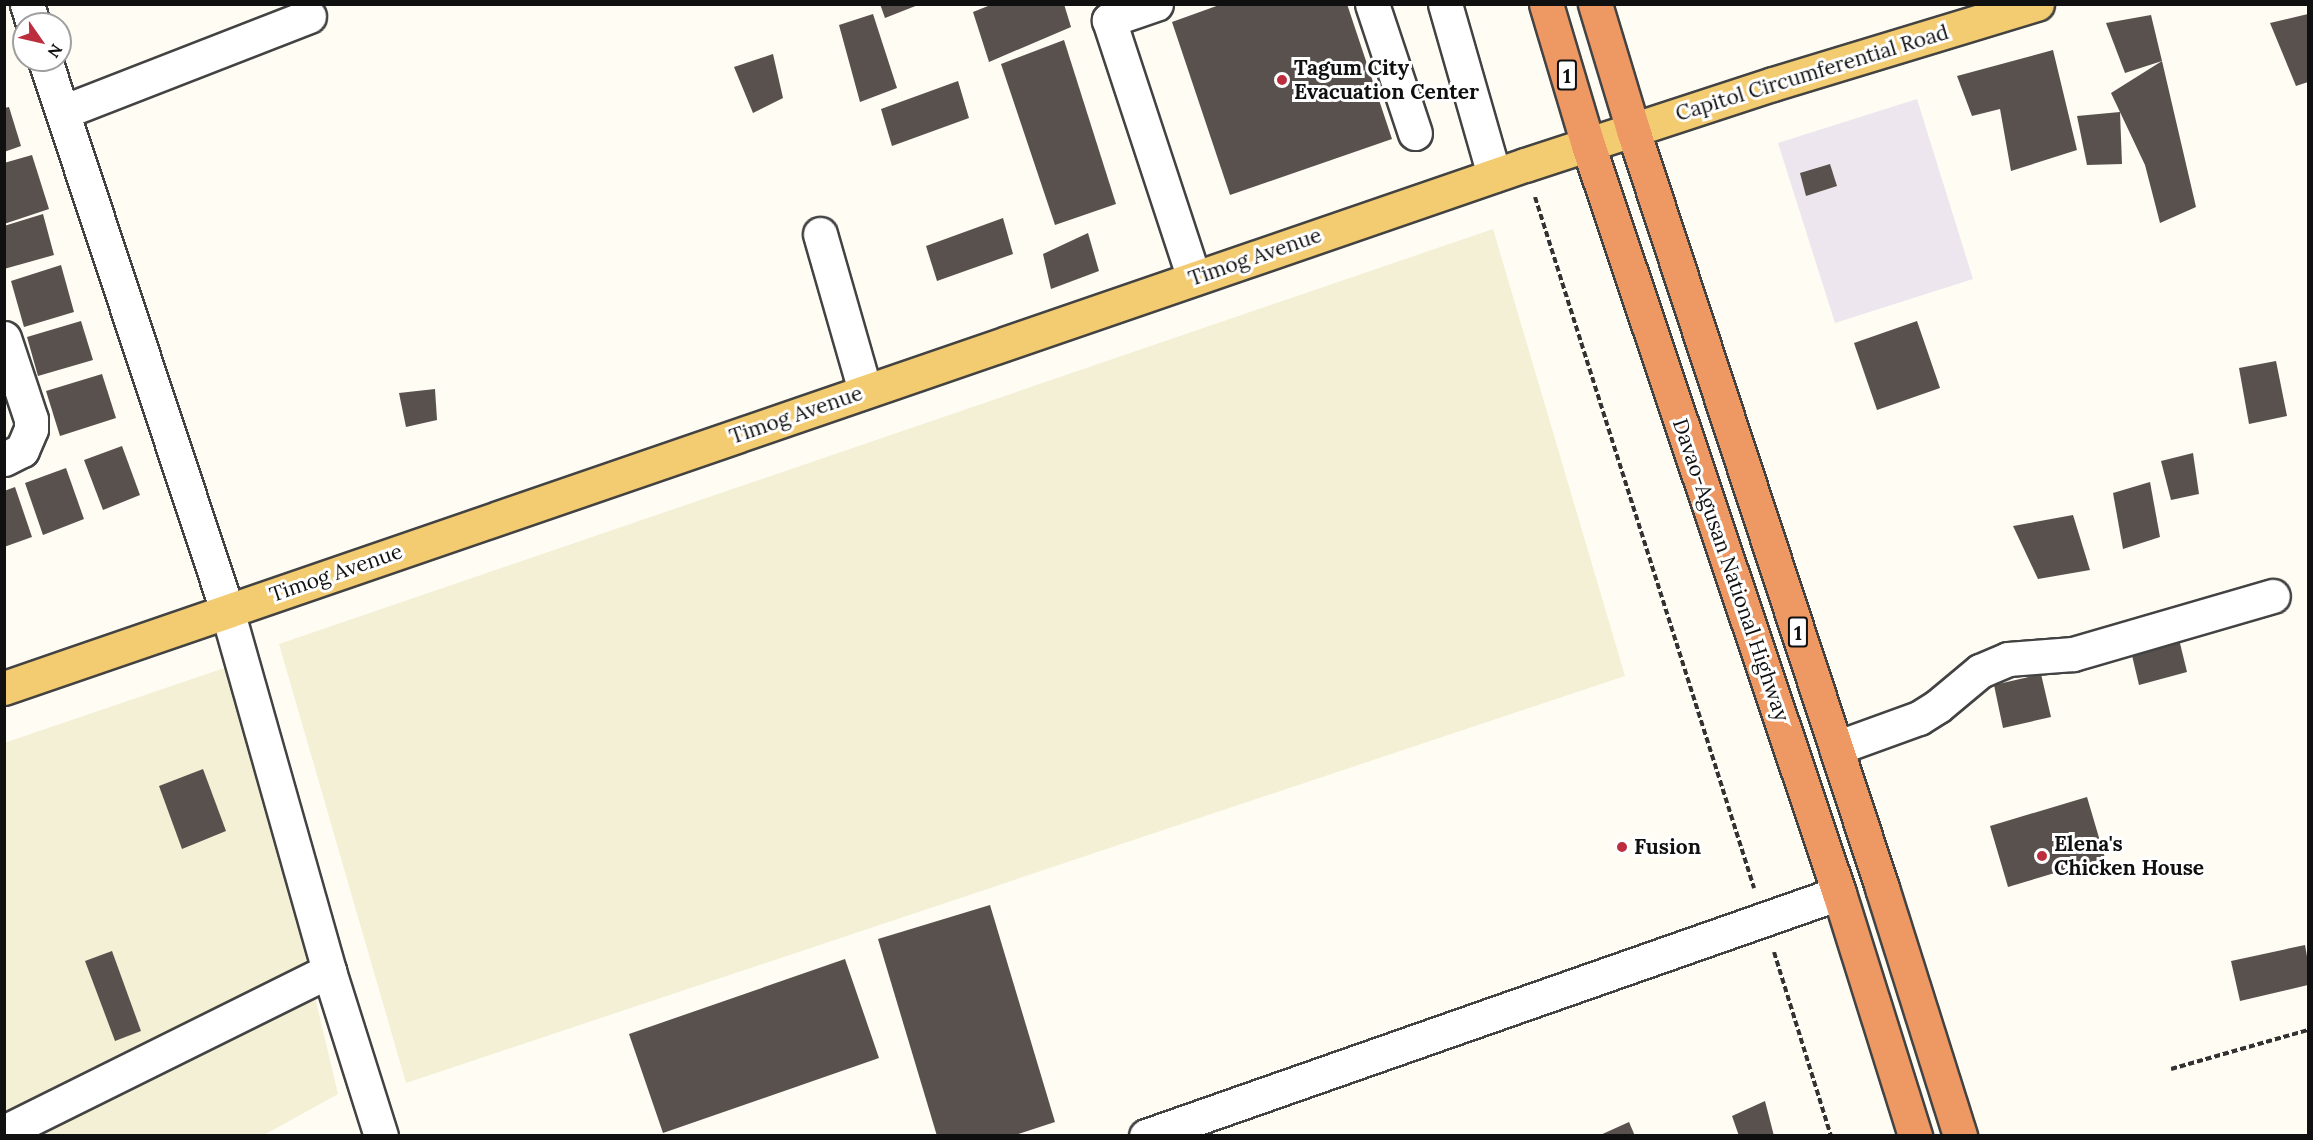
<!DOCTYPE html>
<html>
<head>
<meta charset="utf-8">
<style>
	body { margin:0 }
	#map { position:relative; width:2313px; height:1140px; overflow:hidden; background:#fffcf4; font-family:Lora,serif }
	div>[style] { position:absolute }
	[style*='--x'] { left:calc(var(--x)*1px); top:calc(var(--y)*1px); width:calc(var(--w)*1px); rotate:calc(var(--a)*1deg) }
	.industrial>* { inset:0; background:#ede6ee }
	.farmland>* { inset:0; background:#f4f0d5 }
	.building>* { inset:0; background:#59514d }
	.path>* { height:4px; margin-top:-2px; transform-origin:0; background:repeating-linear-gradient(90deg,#323232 0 6px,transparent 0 9px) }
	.roads { filter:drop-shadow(2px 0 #434343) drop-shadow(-2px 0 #434343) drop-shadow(0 2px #434343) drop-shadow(0 -2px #434343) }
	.minor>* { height:33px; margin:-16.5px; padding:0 16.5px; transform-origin:16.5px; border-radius:16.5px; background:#fff }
	.major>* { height:33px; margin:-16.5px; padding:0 16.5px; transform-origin:16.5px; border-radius:16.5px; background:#f3cb70 }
	.highway>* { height:33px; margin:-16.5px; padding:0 16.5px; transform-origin:16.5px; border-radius:16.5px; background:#ee9963 }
	.dots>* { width:16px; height:16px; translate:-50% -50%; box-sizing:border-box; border:3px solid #fff; border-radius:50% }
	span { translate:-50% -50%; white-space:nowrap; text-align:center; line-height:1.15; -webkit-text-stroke:6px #fff; paint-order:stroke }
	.shield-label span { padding:2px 4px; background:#fff; border:2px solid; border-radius:4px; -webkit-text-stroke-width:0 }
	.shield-label { font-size:20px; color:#101010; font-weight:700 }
	.poi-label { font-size:21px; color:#101010; font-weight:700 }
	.left { translate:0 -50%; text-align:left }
	.street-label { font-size:21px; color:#101010 }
	.frame { position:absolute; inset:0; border:6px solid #101010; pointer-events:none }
	.north { position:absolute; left:12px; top:12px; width:60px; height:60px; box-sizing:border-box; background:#fff; border:2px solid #9f9f9f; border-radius:50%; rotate:124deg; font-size:16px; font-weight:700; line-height:24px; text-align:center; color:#101010 }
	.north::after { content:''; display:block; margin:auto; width:21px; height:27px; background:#bc2d3d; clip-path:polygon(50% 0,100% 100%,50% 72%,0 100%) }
</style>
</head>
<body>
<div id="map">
	<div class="industrial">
		<i style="clip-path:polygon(1917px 99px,1973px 279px,1835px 323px,1778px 143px)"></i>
	</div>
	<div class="farmland">
		<i style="clip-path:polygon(1493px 229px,1625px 676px,406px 1083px,279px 644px)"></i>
		<i style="clip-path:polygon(236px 664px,338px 1094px,264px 1135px,5px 1135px,4px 743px)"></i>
	</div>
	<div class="building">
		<i style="clip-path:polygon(880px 4px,918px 4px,918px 5px,885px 18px)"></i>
		<i style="clip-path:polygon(993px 4px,1064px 4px,1071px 27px,989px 62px,973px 12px)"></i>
		<i style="clip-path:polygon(1222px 4px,1347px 4px,1392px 139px,1230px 195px,1172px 22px)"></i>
		<i style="clip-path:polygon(873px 14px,897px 88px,860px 102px,839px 25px)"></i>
		<i style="clip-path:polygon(2308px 14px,2308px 82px,2296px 86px,2270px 23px)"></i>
		<i style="clip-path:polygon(2151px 15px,2162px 61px,2125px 73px,2106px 23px)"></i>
		<i style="clip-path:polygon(1064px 40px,1116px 204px,1055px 225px,1001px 64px)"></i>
		<i style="clip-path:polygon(2053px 50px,2077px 150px,2011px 171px,2000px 109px,1972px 116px,1957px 76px)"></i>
		<i style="clip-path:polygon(773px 54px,783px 98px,753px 113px,734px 67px)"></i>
		<i style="clip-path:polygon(2162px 61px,2196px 207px,2160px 223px,2145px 165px,2111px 93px)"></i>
		<i style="clip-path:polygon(958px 81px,969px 118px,892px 146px,881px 109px)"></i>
		<i style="clip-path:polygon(9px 107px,21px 146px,4px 152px,4px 108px)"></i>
		<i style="clip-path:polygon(2120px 112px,2122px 164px,2087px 165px,2077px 116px)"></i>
		<i style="clip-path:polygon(32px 155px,49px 209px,4px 224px,4px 163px)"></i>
		<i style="clip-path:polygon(1830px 164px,1837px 186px,1806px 196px,1800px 173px)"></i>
		<i style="clip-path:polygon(43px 214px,54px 255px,4px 269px,4px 226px)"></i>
		<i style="clip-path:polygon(1003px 218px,1013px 254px,937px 281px,926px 246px)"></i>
		<i style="clip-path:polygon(1088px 233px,1099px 271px,1051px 289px,1043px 254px)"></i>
		<i style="clip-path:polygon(61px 265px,74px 312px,24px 327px,11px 281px)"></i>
		<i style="clip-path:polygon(81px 321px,93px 360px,38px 376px,27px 337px)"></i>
		<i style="clip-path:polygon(1917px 321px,1940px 388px,1877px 410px,1854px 343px)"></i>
		<i style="clip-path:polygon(2276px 361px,2287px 416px,2249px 424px,2239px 368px)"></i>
		<i style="clip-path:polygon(102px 374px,116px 418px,60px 436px,46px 391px)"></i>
		<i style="clip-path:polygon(435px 389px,437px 420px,406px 427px,399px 393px)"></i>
		<i style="clip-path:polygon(122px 446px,140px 495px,103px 510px,84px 460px)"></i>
		<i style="clip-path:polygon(2193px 453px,2199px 494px,2171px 500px,2161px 461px)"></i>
		<i style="clip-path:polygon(66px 468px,84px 519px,43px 535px,25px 483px)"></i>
		<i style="clip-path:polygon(2150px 482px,2160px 537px,2123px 549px,2113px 493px)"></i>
		<i style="clip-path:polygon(15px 487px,32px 537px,4px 547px,4px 491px)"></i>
		<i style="clip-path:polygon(2073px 515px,2090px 570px,2038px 579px,2013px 526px)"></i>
		<i style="clip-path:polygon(2178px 635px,2187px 672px,2139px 685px,2130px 647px)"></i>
		<i style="clip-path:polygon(2041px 674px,2051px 717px,2003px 728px,1994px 685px)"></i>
		<i style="clip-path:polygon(203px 769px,226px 831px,182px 849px,159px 786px)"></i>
		<i style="clip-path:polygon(2087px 797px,2105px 858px,2008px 887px,1990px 826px)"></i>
		<i style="clip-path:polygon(990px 905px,1055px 1122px,1012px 1136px,937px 1136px,878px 939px)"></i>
		<i style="clip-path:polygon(2305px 945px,2308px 962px,2308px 985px,2240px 1001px,2231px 961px)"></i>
		<i style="clip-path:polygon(112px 951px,141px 1031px,115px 1041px,85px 961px)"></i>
		<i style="clip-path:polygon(845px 959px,879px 1058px,663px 1133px,629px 1034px)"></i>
		<i style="clip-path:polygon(1765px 1101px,1774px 1136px,1739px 1136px,1732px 1116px)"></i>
		<i style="clip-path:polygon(1629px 1122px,1635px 1136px,1598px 1136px)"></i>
	</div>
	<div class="path">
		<i style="--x:1535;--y:197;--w:725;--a:72.41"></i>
		<i style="--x:1774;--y:952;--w:193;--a:72.8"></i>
		<i style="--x:2171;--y:1069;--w:142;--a:-15.9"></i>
	</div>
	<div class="roads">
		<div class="minor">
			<i style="--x:27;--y:4;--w:21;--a:73"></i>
			<i style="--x:1156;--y:4;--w:50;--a:161.2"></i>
			<i style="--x:1109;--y:20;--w:272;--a:71.8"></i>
			<i style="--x:1372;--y:4;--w:136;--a:71.6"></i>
			<i style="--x:1445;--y:4;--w:178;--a:74"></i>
			<i style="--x:45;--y:60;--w:579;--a:71.69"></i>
			<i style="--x:227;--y:610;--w:375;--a:74.2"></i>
			<i style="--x:329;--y:971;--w:173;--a:72.5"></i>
			<i style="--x:63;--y:112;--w:264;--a:-21.3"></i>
			<i style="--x:820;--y:234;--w:163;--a:74"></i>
			<i style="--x:4;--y:338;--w:85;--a:71.6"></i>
			<i style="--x:31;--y:419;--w:10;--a:90"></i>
			<i style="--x:31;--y:429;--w:23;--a:113"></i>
			<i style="--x:22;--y:450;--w:20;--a:153"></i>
			<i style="--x:1836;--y:748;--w:88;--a:-19.9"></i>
			<i style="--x:1919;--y:718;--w:22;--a:-32"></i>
			<i style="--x:1938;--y:706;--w:55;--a:-39.8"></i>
			<i style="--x:1980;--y:671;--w:30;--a:-23"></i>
			<i style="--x:2008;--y:659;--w:65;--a:-4.4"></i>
			<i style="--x:2073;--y:654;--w:208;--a:-16.2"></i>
			<i style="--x:4;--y:1132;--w:363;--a:-26.4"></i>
			<i style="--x:1146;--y:1136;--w:734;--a:-19.32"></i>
		</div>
		<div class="major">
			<i style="--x:4;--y:688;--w:1608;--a:-18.98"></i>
			<i style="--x:1525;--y:165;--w:261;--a:-18.1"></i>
			<i style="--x:1773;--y:84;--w:276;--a:-16.9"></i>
		</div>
		<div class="highway">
			<i style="--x:1546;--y:4;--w:147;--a:73.4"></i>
			<i style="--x:1588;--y:145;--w:789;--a:71.45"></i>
			<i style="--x:1839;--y:893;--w:255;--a:72.6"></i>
			<i style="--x:1595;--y:4;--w:132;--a:73.2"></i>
			<i style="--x:1633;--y:130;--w:798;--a:71.81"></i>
			<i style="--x:1882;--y:888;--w:260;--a:72.5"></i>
		</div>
	</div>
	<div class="dots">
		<i style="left:1282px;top:80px;background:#bc2d3d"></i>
		<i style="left:1622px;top:847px;background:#bc2d3d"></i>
		<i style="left:2042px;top:856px;background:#bc2d3d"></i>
	</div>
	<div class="shield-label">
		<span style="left:1567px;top:75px">1</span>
		<span style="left:1798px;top:632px">1</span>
	</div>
	<div class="poi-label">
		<span class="left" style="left:1294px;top:80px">Tagum City<br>Evacuation Center</span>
		<span class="left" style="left:2054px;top:856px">Elena's<br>Chicken House</span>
		<span class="left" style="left:1634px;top:847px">Fusion</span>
	</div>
	<div class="street-label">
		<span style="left:1812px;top:73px;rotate:-17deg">Capitol Circumferential Road</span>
		<span style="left:1255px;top:257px;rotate:-19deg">Timog Avenue</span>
		<span style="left:796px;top:415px;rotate:-19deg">Timog Avenue</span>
		<span style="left:1731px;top:570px;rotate:71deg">Davao-Agusan National Highway</span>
		<span style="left:336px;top:573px;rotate:-19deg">Timog Avenue</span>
	</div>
	<div class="frame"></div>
	<div class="north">N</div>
</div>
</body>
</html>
